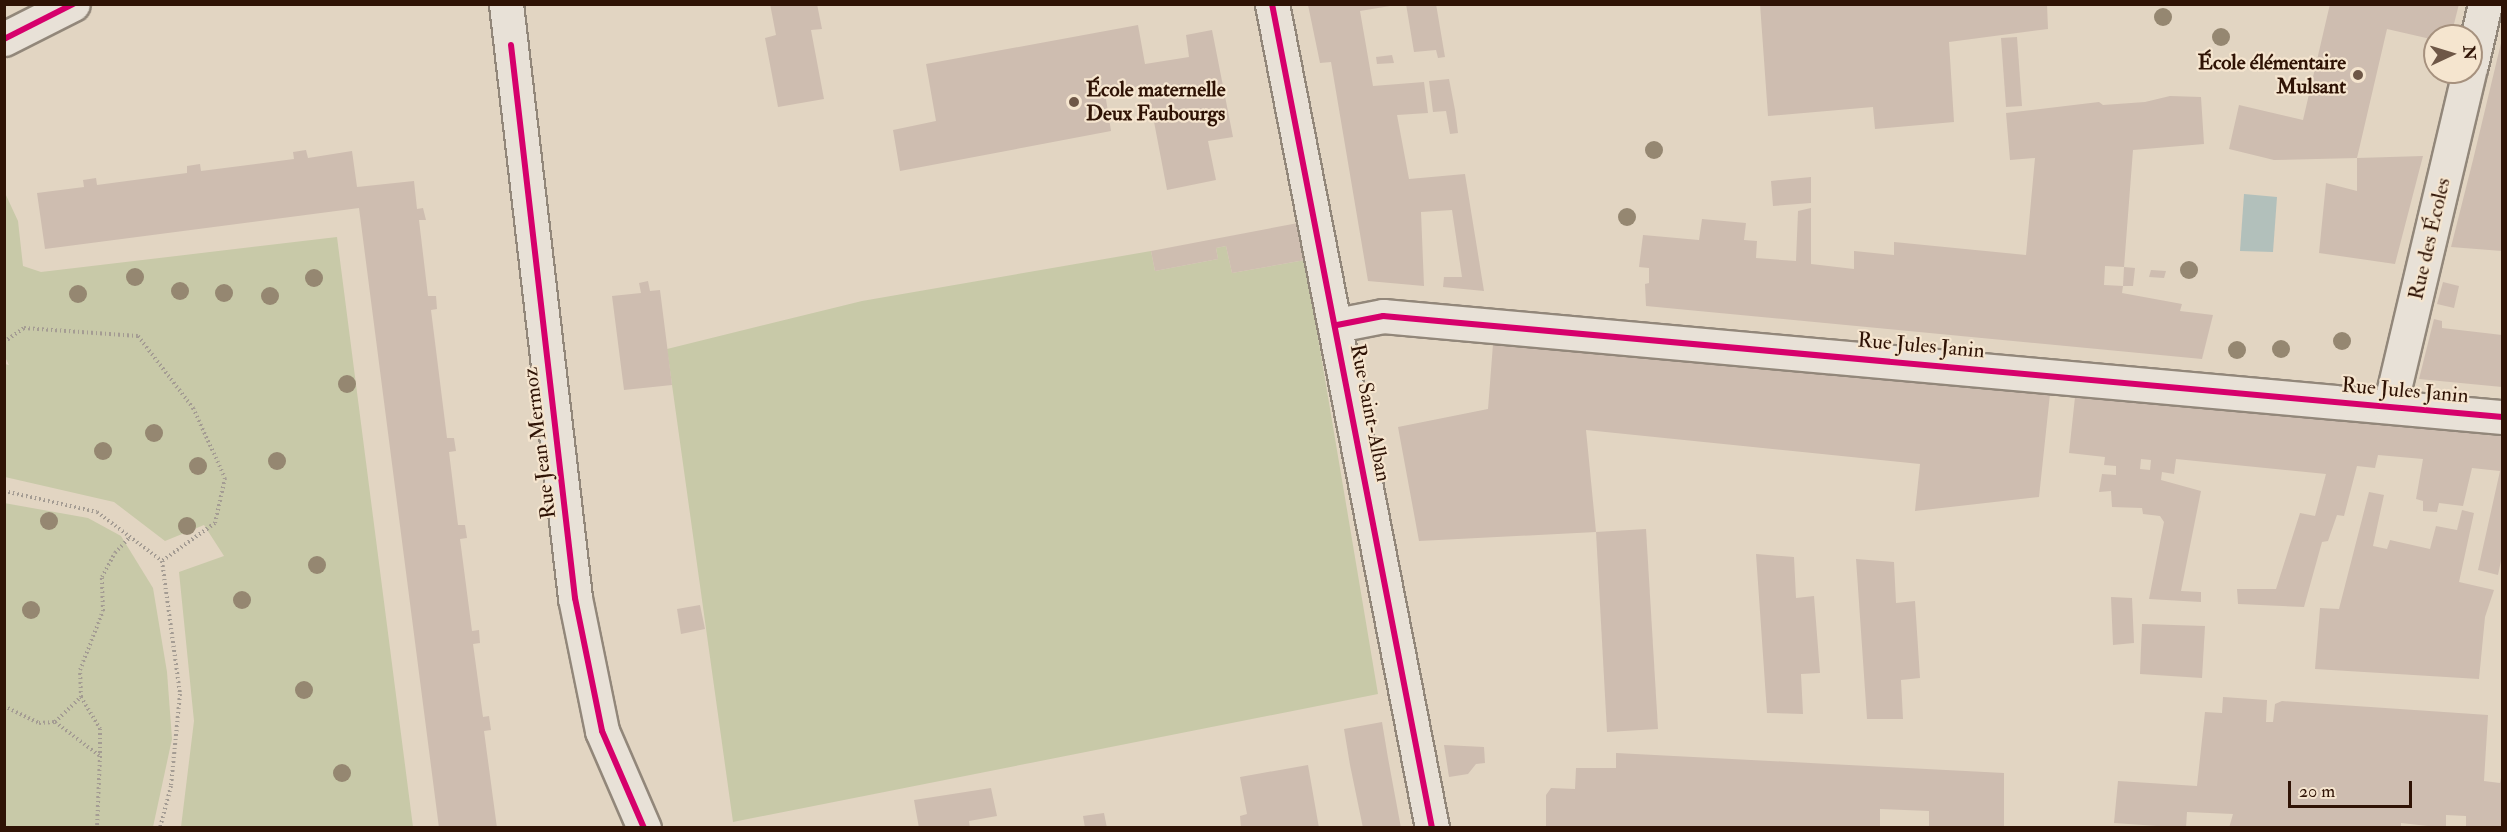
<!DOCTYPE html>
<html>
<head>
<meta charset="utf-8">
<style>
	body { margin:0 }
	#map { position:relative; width:2507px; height:832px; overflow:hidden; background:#e2d5c2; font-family:"IM FELL Double Pica",serif }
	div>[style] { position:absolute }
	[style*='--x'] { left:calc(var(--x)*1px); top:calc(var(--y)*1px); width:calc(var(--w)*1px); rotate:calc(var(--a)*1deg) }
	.green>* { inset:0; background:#c8c9a8 }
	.water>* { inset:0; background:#b2c0bb }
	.building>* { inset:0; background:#cebdb0 }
	.path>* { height:4px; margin-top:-2px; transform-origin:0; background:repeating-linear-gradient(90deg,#a49c93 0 1.5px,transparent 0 4.5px) }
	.roads { filter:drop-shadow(2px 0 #92877a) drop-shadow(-2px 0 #92877a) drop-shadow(0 2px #92877a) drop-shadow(0 -2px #92877a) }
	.street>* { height:33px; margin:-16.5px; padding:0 16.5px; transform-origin:16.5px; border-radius:16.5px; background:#e8e1d7 }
	.secondary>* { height:33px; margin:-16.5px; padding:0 16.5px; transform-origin:16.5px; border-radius:16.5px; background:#e8e1d7 }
	.cycleway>* { height:6px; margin:-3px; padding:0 3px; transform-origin:3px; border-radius:3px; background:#d6006c }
	.trees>* { width:18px; height:18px; margin:-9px; border-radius:50%; background:#958771 }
	.dots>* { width:16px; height:16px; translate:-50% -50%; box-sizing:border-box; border:3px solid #f5e5cf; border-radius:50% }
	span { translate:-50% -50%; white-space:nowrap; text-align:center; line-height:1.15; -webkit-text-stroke:4.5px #f5e5cf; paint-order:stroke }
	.poi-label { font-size:21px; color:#2f1305; font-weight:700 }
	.right { translate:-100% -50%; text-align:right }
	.left { translate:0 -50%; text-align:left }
	.street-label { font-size:21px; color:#2f1305 }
	.frame { position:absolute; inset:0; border:6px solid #2f1305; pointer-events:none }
	.north { position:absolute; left:2423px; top:24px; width:60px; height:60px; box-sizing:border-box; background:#f5e5cf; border:2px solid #a6917e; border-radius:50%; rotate:86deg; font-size:16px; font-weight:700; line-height:24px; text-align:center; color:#2f1305 }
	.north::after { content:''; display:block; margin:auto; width:21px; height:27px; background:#6e5747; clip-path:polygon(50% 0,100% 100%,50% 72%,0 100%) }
	.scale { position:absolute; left:2288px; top:781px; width:124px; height:27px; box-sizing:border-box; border:3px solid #2f1305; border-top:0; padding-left:8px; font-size:18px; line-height:21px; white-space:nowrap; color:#2f1305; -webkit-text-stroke:4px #f5e5cf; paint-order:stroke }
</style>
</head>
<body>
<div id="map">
	<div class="green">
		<i style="clip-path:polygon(5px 193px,18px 221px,23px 266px,41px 272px,337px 237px,413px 827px,181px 827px,194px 721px,179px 572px,224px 556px,204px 525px,165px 541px,114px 502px,5px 477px,5px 364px,9px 365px,4px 355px)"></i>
		<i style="clip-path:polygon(1226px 246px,1232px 273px,1305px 260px,1378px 694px,733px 822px,667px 349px,862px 301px,1151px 251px,1155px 271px,1218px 259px,1216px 248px)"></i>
		<i style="clip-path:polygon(4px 503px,88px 518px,121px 536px,153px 588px,167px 672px,172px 739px,153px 827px,5px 827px)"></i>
	</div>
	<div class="water">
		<i style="clip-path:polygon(2244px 194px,2277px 197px,2273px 252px,2240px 251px)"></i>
	</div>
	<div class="building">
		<i style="clip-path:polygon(770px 4px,817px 4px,822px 29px,811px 30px,824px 99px,778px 107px,765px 38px,776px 35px)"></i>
		<i style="clip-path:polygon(1406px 4px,1436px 4px,1445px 57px,1438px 58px,1436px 50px,1414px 52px)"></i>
		<i style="clip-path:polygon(1760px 4px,2047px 4px,2048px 29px,1949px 42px,1954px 122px,1875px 129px,1873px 107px,1768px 116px)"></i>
		<i style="clip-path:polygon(2330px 4px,2459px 4px,2451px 36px,2435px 36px,2435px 40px,2387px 29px,2357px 158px,2274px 160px,2229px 149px,2239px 105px,2303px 120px)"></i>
		<i style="clip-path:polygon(1308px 5px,1396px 5px,1360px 11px,1373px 86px,1424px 82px,1428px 113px,1397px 115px,1409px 179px,1465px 174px,1484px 291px,1443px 287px,1444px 277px,1462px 277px,1452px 210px,1421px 212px,1424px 286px,1368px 281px,1331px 62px,1320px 63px)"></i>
		<i style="clip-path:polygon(1138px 25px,1145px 64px,1189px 57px,1186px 35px,1212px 30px,1233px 137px,1208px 141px,1216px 180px,1167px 190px,1147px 85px,1105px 93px,1111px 131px,900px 171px,893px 130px,936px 121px,926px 64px)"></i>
		<i style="clip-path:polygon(2017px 37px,2022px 106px,2006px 107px,2001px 38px)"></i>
		<i style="clip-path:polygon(2502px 39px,2502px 251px,2451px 247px,2473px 160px)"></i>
		<i style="clip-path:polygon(1392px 55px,1394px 63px,1377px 64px,1376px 57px)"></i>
		<i style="clip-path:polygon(1449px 79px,1455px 110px,1458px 133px,1450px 134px,1446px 111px,1433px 112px,1429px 81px)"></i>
		<i style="clip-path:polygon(2170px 96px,2201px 97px,2204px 144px,2133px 150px,2124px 267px,2135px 268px,2133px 286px,2123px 286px,2124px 267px,2105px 266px,2104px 285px,2123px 286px,2122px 293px,2182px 304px,2180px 311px,2213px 315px,2202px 359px,1646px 306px,1645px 284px,1649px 283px,1649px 268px,1639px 267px,1643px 235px,1699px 240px,1702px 219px,1746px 223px,1744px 240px,1757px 241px,1756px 258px,1796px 261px,1798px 211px,1811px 208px,1811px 264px,1854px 269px,1854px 251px,1894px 255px,1894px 242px,2026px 255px,2035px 158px,2010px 160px,2006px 113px,2099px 102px,2103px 105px,2145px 102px)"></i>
		<i style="clip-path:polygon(306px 150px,308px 158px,352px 151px,357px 187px,414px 181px,417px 209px,423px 208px,426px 220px,419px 220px,428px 296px,436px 296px,437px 309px,431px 310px,447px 438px,454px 438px,456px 451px,449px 452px,458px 525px,465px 525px,467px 538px,460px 539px,472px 631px,479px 630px,480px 643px,473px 644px,483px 717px,489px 716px,491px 730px,484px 731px,497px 828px,439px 828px,359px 208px,45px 249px,37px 193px,84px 187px,83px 180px,96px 178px,97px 185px,187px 173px,187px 166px,200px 164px,201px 171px,294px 159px,293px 152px)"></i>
		<i style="clip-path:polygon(2423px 156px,2395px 264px,2319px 253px,2326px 183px,2357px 191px,2357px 158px)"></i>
		<i style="clip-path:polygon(1811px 177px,1811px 203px,1773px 206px,1771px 181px)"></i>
		<i style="clip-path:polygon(1298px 223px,1305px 260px,1232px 273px,1226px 246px,1216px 248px,1218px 259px,1155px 271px,1151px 251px)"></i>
		<i style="clip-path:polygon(2151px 270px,2166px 271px,2164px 278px,2149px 277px)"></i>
		<i style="clip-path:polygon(648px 281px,650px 291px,660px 290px,672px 385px,624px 390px,612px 296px,641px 293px,639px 283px)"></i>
		<i style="clip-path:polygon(2443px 282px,2459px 286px,2454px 308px,2437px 304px)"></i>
		<i style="clip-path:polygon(2434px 319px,2442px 321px,2442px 328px,2502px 335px,2502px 387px,2419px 379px)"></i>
		<i style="clip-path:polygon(1493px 344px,2050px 394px,2039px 497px,1915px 511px,1920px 464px,1586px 430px,1596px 532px,1419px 541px,1398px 427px,1488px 409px)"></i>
		<i style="clip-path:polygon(evenodd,2075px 397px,2502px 436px,2502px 556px,2498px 575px,2478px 570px,2500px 471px,2472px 468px,2463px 506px,2439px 503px,2437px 512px,2423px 511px,2423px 501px,2416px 499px,2423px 459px,2378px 455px,2375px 468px,2357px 466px,2344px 516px,2337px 515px,2328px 541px,2322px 542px,2304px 607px,2238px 604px,2237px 589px,2276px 589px,2300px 513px,2315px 516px,2326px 474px,2176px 459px,2174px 474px,2162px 472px,2161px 480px,2201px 491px,2181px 591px,2201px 592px,2201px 602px,2149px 599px,2164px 522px,2160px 516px,2143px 514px,2142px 508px,2112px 507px,2111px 491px,2099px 492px,2102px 474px,2116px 475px,2116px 466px,2104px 465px,2105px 457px,2069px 453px,2075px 397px,2141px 459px,2151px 460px,2150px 470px,2140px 469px,2141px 459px)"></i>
		<i style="clip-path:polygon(2369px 492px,2384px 495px,2373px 546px,2387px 549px,2390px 540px,2430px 549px,2436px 526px,2457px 530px,2462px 510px,2474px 513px,2459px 582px,2494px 590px,2485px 617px,2479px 679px,2315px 669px,2320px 608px,2339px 609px)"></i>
		<i style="clip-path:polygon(1646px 529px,1658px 729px,1607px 732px,1596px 532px)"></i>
		<i style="clip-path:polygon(1756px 554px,1794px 557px,1796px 598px,1814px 596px,1820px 673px,1801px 674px,1803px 714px,1767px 713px)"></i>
		<i style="clip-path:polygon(1856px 559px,1894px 562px,1896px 603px,1915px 601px,1920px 678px,1901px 680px,1903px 719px,1867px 719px)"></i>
		<i style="clip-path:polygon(2111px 597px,2132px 598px,2134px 643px,2113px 645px)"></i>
		<i style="clip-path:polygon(700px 605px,705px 629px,681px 634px,677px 609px)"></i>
		<i style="clip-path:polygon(2142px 624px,2205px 626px,2202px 678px,2140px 674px)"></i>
		<i style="clip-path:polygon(2223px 697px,2267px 700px,2266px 722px,2273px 722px,2275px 704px,2282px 701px,2488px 715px,2484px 781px,2500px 783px,2502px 773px,2502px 828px,2466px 828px,2466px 816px,2446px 815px,2446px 828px,2401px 823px,2401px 828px,2229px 828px,2233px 814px,2187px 812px,2186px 828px,2114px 823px,2118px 781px,2197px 786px,2205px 712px,2222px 713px)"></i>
		<i style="clip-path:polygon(1382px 722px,1388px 758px,1401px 828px,1363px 828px,1350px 765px,1344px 729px)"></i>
		<i style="clip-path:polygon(1444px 745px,1484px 747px,1485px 763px,1476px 764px,1468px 774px,1449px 777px)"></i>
		<i style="clip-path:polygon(1616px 753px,2004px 773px,2004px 828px,1929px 828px,1929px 811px,1880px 809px,1880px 828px,1546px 828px,1546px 795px,1551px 788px,1575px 789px,1576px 768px,1616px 768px)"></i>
		<i style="clip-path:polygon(1308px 765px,1319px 828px,1241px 828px,1240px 816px,1247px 814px,1240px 777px)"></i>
		<i style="clip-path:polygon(991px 788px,997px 816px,969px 821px,970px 828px,919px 828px,914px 800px)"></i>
		<i style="clip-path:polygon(1104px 813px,1107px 828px,1085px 828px,1083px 816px)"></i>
	</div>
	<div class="path">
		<i style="--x:4;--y:342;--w:24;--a:-35"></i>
		<i style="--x:24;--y:328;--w:114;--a:4"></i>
		<i style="--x:138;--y:336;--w:91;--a:52.6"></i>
		<i style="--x:193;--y:408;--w:77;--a:65.4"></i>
		<i style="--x:225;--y:478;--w:46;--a:102.5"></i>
		<i style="--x:215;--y:523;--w:65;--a:144.4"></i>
		<i style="--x:4;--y:491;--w:95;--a:12.7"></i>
		<i style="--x:97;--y:512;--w:81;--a:37"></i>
		<i style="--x:162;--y:561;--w:134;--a:82.3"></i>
		<i style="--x:180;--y:694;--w:92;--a:95.6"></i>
		<i style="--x:171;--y:786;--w:43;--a:104.7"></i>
		<i style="--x:81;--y:697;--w:37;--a:59"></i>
		<i style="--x:100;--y:729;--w:27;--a:90"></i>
		<i style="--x:4;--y:706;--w:39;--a:26"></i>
		<i style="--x:39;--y:723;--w:16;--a:-4"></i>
		<i style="--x:55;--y:722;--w:36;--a:-44"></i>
		<i style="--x:81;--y:697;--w:27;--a:-92"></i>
		<i style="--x:80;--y:670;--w:63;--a:-68.7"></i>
		<i style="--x:103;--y:611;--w:34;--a:-92"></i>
		<i style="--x:102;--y:577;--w:27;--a:-62"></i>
		<i style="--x:115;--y:553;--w:22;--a:-47"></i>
		<i style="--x:55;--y:722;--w:56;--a:37.1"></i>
		<i style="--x:100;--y:756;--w:72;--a:92.4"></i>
	</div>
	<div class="roads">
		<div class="street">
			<i style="--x:506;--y:4;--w:598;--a:83.37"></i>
			<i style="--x:575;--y:598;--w:136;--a:78.5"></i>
			<i style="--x:602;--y:731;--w:106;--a:66.6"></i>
			<i style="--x:4;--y:39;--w:77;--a:-26.9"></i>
			<i style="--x:2471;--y:65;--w:63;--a:-77.1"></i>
			<i style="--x:1337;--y:325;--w:47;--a:-11.1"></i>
			<i style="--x:1383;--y:316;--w:1124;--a:5.16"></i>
			<i style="--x:2390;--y:406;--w:343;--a:-76.7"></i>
		</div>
		<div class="secondary">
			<i style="--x:1272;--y:4;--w:839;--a:79.01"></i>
		</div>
	</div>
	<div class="cycleway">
		<i style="--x:1272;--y:4;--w:839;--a:79.01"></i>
		<i style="--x:4;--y:39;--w:77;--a:-26.9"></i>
		<i style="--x:511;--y:45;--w:557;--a:83.4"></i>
		<i style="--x:575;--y:598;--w:136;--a:78.5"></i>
		<i style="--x:602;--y:731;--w:106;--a:66.6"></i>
		<i style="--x:1337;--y:325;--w:47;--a:-11.1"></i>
		<i style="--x:1383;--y:316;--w:1124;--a:5.16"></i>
	</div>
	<div class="trees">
		<i style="left:2163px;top:17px"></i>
		<i style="left:2221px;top:37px"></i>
		<i style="left:1654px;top:150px"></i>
		<i style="left:1627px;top:217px"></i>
		<i style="left:2189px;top:270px"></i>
		<i style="left:135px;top:277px"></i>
		<i style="left:314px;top:278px"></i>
		<i style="left:180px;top:291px"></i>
		<i style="left:224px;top:293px"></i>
		<i style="left:78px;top:294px"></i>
		<i style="left:270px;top:296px"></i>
		<i style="left:2342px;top:341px"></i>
		<i style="left:2281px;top:349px"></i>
		<i style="left:2237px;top:350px"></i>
		<i style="left:347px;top:384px"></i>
		<i style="left:154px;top:433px"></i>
		<i style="left:103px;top:451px"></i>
		<i style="left:277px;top:461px"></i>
		<i style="left:198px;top:466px"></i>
		<i style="left:49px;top:521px"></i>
		<i style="left:187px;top:526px"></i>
		<i style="left:317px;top:565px"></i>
		<i style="left:242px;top:600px"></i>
		<i style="left:31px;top:610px"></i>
		<i style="left:304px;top:690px"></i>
		<i style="left:342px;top:773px"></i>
	</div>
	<div class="dots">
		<i style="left:2358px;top:75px;background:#6e5747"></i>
		<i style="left:1074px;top:102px;background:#6e5747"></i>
	</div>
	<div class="poi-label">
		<span class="right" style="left:2346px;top:75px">École élémentaire<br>Mulsant</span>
		<span class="left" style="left:1086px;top:102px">École maternelle<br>Deux Faubourgs</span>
	</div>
	<div class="street-label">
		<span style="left:2430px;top:239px;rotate:-77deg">Rue des Écoles</span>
		<span style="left:1921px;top:346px;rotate:5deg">Rue Jules Janin</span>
		<span style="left:2405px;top:391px;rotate:5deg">Rue Jules Janin</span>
		<span style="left:1370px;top:413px;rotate:79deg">Rue Saint-Alban</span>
		<span style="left:540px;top:443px;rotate:-97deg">Rue Jean Mermoz</span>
	</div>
	<div class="frame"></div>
	<div class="north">N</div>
	<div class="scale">20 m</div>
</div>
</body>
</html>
